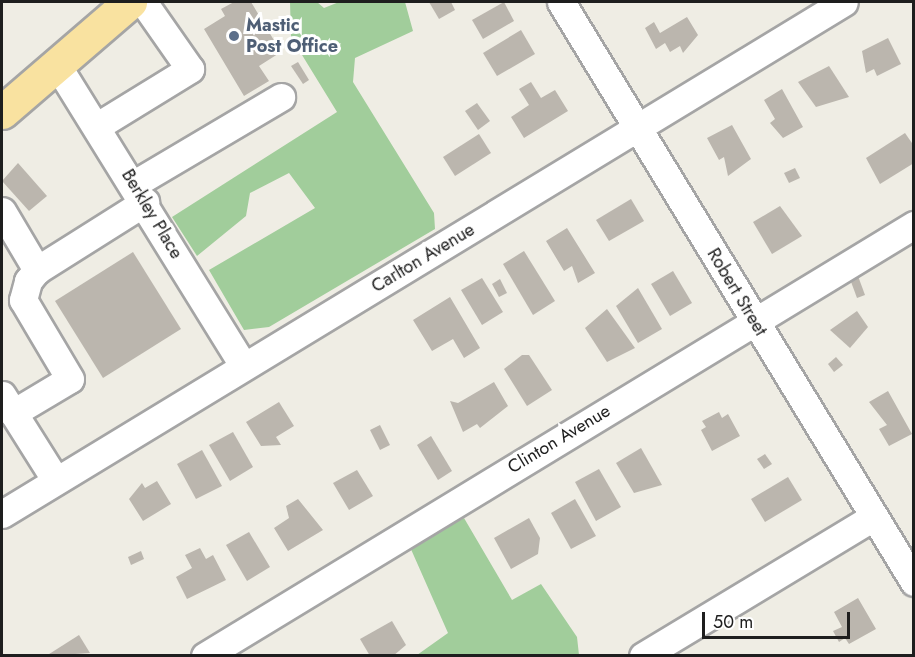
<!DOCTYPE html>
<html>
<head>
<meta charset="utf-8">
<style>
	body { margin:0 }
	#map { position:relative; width:915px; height:657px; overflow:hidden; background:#efede4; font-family:Jost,sans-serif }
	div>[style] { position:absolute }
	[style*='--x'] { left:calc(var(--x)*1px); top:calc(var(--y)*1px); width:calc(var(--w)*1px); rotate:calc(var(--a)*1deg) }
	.forest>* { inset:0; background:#a1cd9b }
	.building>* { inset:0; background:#bbb6ae }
	.roads { filter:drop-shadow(2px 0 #a5a5a5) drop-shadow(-2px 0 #a5a5a5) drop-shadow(0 2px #a5a5a5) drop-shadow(0 -2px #a5a5a5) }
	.minor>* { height:27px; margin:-13.5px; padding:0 13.5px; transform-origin:13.5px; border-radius:13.5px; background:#fff }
	.major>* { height:33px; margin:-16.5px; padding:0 16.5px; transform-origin:16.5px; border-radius:16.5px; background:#f9e2a0 }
	.dots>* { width:16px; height:16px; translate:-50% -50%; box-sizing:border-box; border:3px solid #fff; border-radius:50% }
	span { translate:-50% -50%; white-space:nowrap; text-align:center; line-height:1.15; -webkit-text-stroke:6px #fff; paint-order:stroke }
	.service-label { font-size:18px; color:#4e5e75; font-weight:700 }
	.left { translate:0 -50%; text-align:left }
	.street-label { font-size:18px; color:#1e1e1e }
	.frame { position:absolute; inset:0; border:3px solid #1e1e1e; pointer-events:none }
	.scale { position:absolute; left:702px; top:612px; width:148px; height:27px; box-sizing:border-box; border:3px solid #1e1e1e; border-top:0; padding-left:8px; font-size:18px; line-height:21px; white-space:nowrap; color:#1e1e1e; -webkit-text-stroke:4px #fff; paint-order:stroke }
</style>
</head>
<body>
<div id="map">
	<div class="forest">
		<i style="clip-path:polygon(290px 2px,317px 2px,324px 8px,339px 2px,405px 2px,413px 31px,355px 58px,353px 82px,434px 213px,435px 229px,269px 327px,244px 330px,209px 270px,315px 208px,289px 173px,250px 193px,246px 216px,197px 256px,172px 217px,337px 112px,291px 37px)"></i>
		<i style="clip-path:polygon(464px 518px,512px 600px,541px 584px,577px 637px,579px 655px,417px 655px,448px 633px,410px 547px)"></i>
	</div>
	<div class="building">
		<i style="clip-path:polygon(234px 2px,251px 2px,281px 52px,259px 66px,269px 81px,244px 96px,204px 29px,225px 16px,221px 9px)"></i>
		<i style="clip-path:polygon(429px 2px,451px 2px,455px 10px,439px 19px)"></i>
		<i style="clip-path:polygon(504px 2px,514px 21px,483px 39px,472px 20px)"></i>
		<i style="clip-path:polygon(687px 17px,698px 35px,683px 53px,680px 46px,670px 52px,665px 43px,656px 49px,645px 28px,654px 22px,660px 33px)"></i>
		<i style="clip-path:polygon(521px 30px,535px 54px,497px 76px,483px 53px)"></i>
		<i style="clip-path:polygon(888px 38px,901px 64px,877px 76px,874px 69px,866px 73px,862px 51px)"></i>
		<i style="clip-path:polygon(298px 62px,309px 80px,303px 84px,291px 66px)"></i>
		<i style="clip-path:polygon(829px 66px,849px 97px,816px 107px,798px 82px)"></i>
		<i style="clip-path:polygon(531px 82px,541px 98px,555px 90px,568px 111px,524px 138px,511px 117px,529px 105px,519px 89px)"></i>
		<i style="clip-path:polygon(782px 89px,803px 127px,783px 138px,770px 123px,775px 119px,764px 100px)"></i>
		<i style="clip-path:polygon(477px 103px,490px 121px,478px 130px,465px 111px)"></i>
		<i style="clip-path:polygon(732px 125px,751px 159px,728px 176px,724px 157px,719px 160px,707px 138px)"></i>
		<i style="clip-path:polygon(905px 133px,914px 146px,914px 163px,880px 184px,866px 158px)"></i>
		<i style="clip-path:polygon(479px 134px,491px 153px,455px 176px,443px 157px)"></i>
		<i style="clip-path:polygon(18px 163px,47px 196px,29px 211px,2px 181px)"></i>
		<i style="clip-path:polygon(795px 168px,800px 178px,789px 183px,784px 173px)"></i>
		<i style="clip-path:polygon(631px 199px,644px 221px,609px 241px,596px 220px)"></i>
		<i style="clip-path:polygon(780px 206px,802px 236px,772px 254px,753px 222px)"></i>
		<i style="clip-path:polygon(567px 228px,595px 273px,578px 283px,572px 266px,564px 271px,546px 241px)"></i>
		<i style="clip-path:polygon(524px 251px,555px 301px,533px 315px,503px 264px)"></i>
		<i style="clip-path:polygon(133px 252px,181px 329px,103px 378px,55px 301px)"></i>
		<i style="clip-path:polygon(673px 271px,692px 303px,670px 316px,651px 284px)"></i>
		<i style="clip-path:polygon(858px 276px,865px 295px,857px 298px,850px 279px)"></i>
		<i style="clip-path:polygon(482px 278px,503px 312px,482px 325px,461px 290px)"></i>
		<i style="clip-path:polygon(500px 279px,507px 293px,499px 297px,492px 284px)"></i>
		<i style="clip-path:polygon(638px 288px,662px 329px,638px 343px,616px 306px)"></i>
		<i style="clip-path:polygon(450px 297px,480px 348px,464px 358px,453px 339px,432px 351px,413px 320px)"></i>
		<i style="clip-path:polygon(607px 309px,635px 348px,607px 362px,585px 328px)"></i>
		<i style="clip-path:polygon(857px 311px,868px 327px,850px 348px,830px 330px)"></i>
		<i style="clip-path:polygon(522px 355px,529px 355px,552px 390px,527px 406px,504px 369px)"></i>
		<i style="clip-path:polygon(836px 357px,843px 365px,834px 372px,828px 364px)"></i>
		<i style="clip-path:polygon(494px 382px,508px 406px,480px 428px,477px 424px,463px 432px,450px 401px,458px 403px)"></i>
		<i style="clip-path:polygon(888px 391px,912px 434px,889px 446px,879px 429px,887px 425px,869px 402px)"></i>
		<i style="clip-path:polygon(279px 402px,294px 426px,276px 437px,281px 445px,261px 446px,246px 422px)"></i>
		<i style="clip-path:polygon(719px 412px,722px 418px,728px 414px,740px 436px,712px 451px,701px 430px,706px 427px,702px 421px)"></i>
		<i style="clip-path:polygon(380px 425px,390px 445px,380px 450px,370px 430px)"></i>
		<i style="clip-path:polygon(233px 432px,253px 467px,230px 481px,209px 445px)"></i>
		<i style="clip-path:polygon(431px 436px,452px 471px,438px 480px,417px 445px)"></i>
		<i style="clip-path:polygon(641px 448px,662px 485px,634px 493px,616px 463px)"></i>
		<i style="clip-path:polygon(202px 450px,222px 486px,196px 499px,177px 464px)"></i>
		<i style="clip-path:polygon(765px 454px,772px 464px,764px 469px,757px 459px)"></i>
		<i style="clip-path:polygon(599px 469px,621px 507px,596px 521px,575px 482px)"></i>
		<i style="clip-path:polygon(357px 470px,373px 496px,349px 510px,333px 483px)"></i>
		<i style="clip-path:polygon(788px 477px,802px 500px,765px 522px,751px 499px)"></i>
		<i style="clip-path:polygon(157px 481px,171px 504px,143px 521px,129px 499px,142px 483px,145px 488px)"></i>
		<i style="clip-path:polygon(298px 499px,323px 530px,288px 551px,274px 528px,289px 518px,286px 506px)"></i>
		<i style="clip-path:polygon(575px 499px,596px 536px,571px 549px,551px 513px)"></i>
		<i style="clip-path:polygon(529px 518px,540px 538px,538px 554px,511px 569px,494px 538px)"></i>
		<i style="clip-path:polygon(249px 532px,270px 567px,247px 581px,226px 545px)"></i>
		<i style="clip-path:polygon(200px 548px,206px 559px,213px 555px,226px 580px,187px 599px,176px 577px,192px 568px,185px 555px)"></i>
		<i style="clip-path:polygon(141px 551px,144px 559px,131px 565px,128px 557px)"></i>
		<i style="clip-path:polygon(858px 598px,876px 629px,849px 644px,845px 638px,839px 642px,833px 631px,842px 627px,834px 612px)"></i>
		<i style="clip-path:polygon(392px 621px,406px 645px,393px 656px,370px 656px,360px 639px)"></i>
		<i style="clip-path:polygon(79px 635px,90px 653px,46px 656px)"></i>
	</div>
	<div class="roads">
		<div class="minor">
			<i style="--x:561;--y:2;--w:679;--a:58.67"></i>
			<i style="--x:57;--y:65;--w:353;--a:58.2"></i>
			<i style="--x:99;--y:125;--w:107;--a:-31.6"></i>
			<i style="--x:190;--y:69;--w:82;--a:-125"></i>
			<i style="--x:134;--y:184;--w:171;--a:-30.6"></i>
			<i style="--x:2;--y:211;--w:69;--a:59.3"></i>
			<i style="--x:2;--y:395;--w:99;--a:57.8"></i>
			<i style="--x:13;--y:413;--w:66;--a:-30.8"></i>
			<i style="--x:70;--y:379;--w:92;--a:-120.7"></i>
			<i style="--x:23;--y:300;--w:20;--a:-75"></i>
			<i style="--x:28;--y:281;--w:14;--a:-51"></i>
			<i style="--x:37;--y:270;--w:128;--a:-32.2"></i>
			<i style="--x:2;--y:514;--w:985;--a:-31.3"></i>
			<i style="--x:205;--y:656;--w:830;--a:-31.3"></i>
			<i style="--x:643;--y:656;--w:269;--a:-31.1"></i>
		</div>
		<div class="major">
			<i style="--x:2;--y:112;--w:169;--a:-40.7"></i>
		</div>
	</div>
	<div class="dots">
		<i style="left:234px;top:36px;background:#5c6f8a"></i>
	</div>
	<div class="service-label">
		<span class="left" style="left:246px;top:36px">Mastic<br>Post Office</span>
	</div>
	<div class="street-label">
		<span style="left:152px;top:214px;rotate:59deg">Berkley Place</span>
		<span style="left:423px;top:258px;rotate:-31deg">Carlton Avenue</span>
		<span style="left:737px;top:292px;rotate:59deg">Robert Street</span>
		<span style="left:559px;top:439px;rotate:-31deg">Clinton Avenue</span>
	</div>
	<div class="frame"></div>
	<div class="scale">50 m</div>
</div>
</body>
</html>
